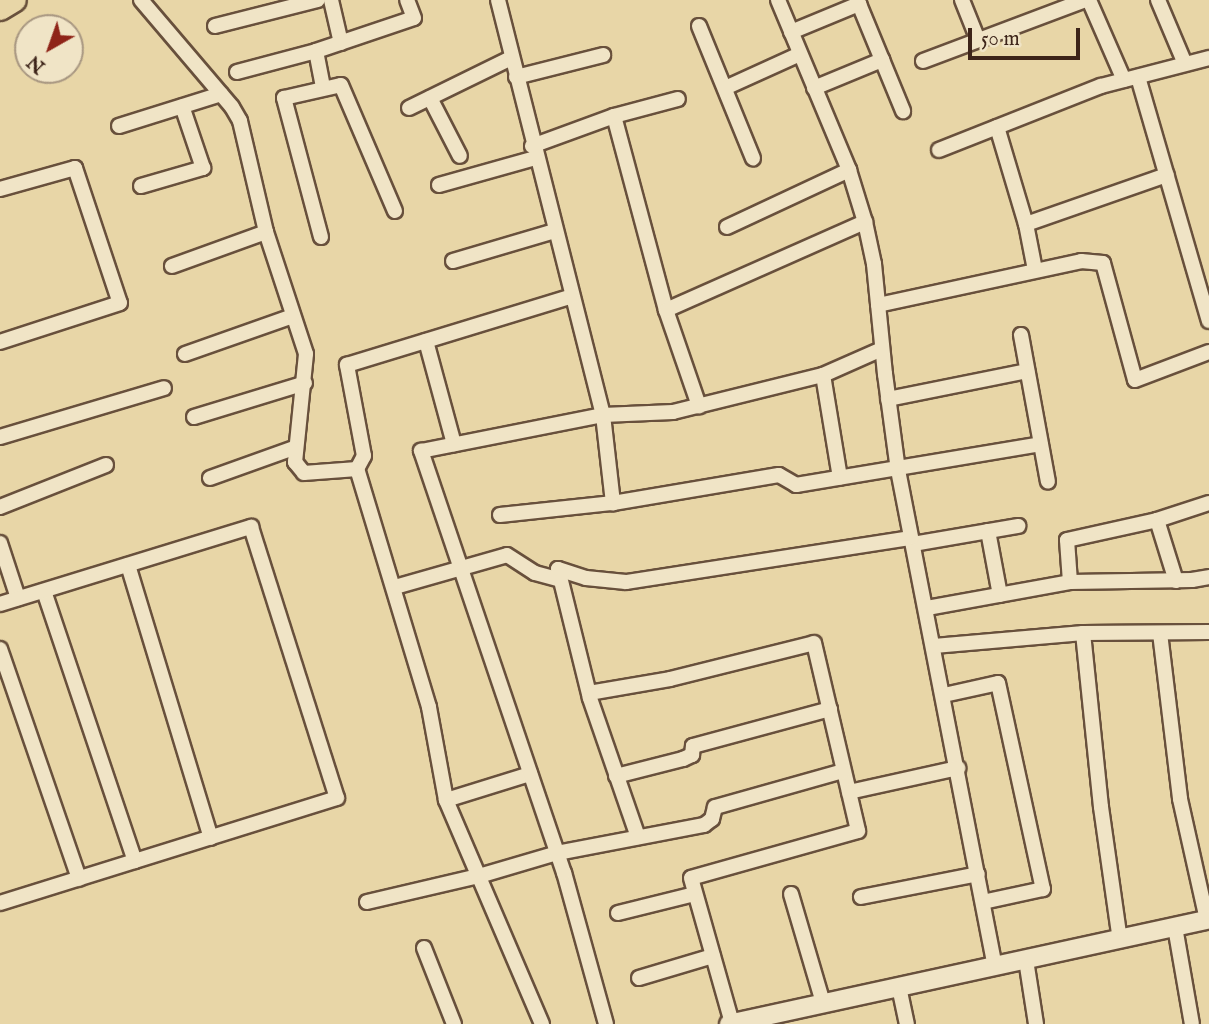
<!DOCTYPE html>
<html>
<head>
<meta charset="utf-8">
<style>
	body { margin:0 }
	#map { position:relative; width:1209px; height:1024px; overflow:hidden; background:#e8d6a7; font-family:"IM FELL English",serif }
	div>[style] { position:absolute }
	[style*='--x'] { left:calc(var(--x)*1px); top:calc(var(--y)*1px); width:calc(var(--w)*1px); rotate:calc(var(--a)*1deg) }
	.roads { filter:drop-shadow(2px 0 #68503c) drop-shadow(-2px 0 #68503c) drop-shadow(0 2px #68503c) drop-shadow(0 -2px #68503c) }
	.minor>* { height:14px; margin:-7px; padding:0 7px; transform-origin:7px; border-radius:7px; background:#f0e4c6 }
	.tertiary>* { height:18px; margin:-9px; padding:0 9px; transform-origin:9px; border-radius:9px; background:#f0e4c6 }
	.primary>* { height:21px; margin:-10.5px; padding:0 10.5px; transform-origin:10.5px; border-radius:10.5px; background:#e8d6a7 }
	span { translate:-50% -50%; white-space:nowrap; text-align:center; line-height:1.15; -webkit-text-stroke:6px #f0e4c6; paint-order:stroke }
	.north { position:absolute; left:14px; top:14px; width:70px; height:70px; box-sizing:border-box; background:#f0e4c6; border:2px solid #a89781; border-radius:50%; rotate:220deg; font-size:19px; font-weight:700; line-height:28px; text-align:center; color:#3d2419 }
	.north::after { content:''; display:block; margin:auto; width:24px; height:32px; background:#8f2418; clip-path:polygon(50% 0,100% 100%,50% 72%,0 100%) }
	.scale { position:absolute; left:968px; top:28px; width:112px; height:32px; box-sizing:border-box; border:4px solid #3d2419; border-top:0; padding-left:9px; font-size:21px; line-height:24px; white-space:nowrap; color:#3d2419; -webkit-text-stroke:5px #f0e4c6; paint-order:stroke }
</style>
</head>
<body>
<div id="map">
	<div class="roads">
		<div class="minor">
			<i style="--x:141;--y:0;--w:140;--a:49.6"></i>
			<i style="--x:232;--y:107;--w:16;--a:60"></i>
			<i style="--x:240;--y:121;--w:114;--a:76.8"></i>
			<i style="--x:266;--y:232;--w:128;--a:71.8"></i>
			<i style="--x:306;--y:354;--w:109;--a:95.8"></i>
			<i style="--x:295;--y:462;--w:14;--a:51"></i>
			<i style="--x:304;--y:473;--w:53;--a:-4.3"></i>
			<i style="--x:331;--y:0;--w:44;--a:76.9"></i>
			<i style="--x:498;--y:0;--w:428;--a:75.8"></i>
			<i style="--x:603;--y:415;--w:89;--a:83.5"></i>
			<i style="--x:778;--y:0;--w:184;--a:67.3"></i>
			<i style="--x:849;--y:170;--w:54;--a:72.9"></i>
			<i style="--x:865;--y:222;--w:43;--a:77.9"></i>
			<i style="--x:874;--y:264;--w:111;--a:84.3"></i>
			<i style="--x:885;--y:374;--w:97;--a:82.3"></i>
			<i style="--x:898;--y:470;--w:506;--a:78.96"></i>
			<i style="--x:962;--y:0;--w:43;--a:68.2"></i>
			<i style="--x:1089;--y:0;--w:87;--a:66.4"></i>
			<i style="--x:1158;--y:0;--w:69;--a:67.1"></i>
			<i style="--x:215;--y:26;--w:106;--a:-14.2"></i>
			<i style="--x:699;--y:26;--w:143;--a:67.8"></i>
			<i style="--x:791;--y:32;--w:74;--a:-22.4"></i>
			<i style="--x:859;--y:4;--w:116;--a:67.6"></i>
			<i style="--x:316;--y:51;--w:38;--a:79"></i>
			<i style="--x:923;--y:61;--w:173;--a:-20.6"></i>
			<i style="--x:237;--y:72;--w:82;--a:-14.9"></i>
			<i style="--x:316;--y:51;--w:103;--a:-18.6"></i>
			<i style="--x:414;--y:18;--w:19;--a:-111"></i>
			<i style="--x:516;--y:77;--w:90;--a:-14.2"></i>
			<i style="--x:1138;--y:77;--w:254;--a:73.8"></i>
			<i style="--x:725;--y:88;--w:82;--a:-24.4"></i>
			<i style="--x:814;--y:88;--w:74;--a:-22.4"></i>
			<i style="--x:430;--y:98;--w:65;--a:62.7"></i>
			<i style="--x:409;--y:108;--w:114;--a:-26.1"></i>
			<i style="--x:614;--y:116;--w:201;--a:75"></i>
			<i style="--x:666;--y:310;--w:102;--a:71"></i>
			<i style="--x:119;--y:126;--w:107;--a:-17.4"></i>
			<i style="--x:997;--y:127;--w:101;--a:73.4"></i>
			<i style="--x:1026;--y:224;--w:47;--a:78.9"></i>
			<i style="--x:532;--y:146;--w:87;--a:-20.1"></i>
			<i style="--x:614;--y:116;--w:66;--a:-14.9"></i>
			<i style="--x:939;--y:150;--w:174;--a:-21.6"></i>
			<i style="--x:1101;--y:86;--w:112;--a:-14.5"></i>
			<i style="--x:439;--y:185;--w:100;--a:-15.7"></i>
			<i style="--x:141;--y:186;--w:65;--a:-16.2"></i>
			<i style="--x:203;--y:168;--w:65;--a:-108.7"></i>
			<i style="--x:0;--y:189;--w:78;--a:-15.6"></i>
			<i style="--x:75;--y:168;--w:142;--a:71.6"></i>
			<i style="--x:120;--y:303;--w:126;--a:162"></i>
			<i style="--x:1026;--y:224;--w:149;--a:-19.2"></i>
			<i style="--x:727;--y:227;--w:135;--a:-25"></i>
			<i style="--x:321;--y:237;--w:144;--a:-104.9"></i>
			<i style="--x:284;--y:98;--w:58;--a:-12.8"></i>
			<i style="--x:341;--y:85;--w:137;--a:66.8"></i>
			<i style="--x:453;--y:261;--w:106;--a:-16.4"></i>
			<i style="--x:172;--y:266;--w:100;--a:-19.9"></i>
			<i style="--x:878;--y:305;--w:208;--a:-12.2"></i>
			<i style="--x:1081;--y:261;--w:22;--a:5"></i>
			<i style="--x:1103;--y:263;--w:121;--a:74.7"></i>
			<i style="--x:1135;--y:380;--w:79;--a:-20.7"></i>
			<i style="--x:666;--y:310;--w:218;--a:-23.9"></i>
			<i style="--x:1021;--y:335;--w:149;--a:79.6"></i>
			<i style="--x:426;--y:341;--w:107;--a:74.8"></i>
			<i style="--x:185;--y:354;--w:114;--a:-19.4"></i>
			<i style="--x:823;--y:375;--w:104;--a:80.6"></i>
			<i style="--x:888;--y:399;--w:142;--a:-11.4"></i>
			<i style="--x:194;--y:417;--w:116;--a:-17"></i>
			<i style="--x:0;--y:437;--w:171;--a:-16.6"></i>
			<i style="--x:210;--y:478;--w:89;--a:-19.7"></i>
			<i style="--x:0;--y:507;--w:114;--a:-21.6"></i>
			<i style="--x:500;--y:515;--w:114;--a:-6.1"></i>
			<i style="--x:613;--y:503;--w:168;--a:-9.6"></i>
			<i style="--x:779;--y:475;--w:20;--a:30"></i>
			<i style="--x:796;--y:485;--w:248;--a:-9.5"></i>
			<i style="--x:1157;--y:520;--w:64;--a:72.7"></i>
			<i style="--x:988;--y:531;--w:65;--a:79.4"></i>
			<i style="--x:0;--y:543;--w:58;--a:71.9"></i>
			<i style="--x:913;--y:544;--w:107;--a:-9.7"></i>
			<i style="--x:128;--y:565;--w:285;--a:73.1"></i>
			<i style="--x:1070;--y:582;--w:42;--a:-94.1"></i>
			<i style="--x:1067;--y:540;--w:92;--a:-12.5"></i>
			<i style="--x:1157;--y:520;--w:55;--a:-18.1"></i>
			<i style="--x:395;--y:587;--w:116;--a:-15.9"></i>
			<i style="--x:507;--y:555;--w:33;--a:33"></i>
			<i style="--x:535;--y:573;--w:24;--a:15"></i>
			<i style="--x:44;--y:591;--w:285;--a:71.4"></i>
			<i style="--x:0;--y:604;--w:263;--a:-17.1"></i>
			<i style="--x:251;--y:527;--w:284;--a:72.4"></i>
			<i style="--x:337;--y:798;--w:353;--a:162.7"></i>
			<i style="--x:927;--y:608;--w:145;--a:-10.3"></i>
			<i style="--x:1070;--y:582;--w:122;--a:-0.9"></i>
			<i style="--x:1192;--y:580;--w:17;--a:-10"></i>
			<i style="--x:1083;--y:633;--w:175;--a:84.1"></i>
			<i style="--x:1101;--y:807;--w:134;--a:81.9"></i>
			<i style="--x:1160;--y:633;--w:167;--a:83.1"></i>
			<i style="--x:1180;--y:799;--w:124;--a:77.4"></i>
			<i style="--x:934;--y:646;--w:150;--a:-5"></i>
			<i style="--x:1083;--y:633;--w:126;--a:-0.5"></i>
			<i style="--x:0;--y:649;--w:243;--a:71"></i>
			<i style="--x:589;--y:693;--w:82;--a:-9.8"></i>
			<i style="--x:670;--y:679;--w:148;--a:-14"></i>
			<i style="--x:814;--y:643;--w:193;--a:76.8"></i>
			<i style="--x:858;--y:831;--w:173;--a:164.3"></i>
			<i style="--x:691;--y:878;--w:151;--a:74.2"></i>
			<i style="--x:944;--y:695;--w:55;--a:-12.5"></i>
			<i style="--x:998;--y:683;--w:211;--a:77.7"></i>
			<i style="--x:1043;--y:889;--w:61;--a:167.8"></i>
			<i style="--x:616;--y:776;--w:69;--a:-14.2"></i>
			<i style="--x:683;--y:759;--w:10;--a:-24"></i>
			<i style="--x:692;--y:755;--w:9;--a:-84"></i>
			<i style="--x:693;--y:746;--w:142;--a:-15.1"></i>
			<i style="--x:849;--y:792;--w:112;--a:-12.4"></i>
			<i style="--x:446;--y:800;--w:88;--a:-17.2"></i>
			<i style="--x:638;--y:837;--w:147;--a:-109.1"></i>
			<i style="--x:590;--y:698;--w:133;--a:-103.9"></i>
			<i style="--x:558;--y:569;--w:29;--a:18"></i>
			<i style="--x:586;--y:578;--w:40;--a:5.7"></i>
			<i style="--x:626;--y:582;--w:288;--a:-8.8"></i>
			<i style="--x:791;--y:894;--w:114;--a:73.6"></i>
			<i style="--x:861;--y:897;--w:119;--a:-11.1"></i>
			<i style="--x:367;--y:902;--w:115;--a:-13.1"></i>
			<i style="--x:479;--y:876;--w:81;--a:-16.4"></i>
			<i style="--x:557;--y:853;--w:150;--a:-10.8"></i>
			<i style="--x:704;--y:825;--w:10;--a:-37"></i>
			<i style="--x:712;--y:819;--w:12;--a:-76"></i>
			<i style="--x:715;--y:807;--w:133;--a:-15.7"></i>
			<i style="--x:618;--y:913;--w:79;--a:-13.9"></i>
			<i style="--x:1175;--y:927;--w:98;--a:80.1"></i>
			<i style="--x:424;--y:948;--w:82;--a:68.5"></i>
			<i style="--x:1026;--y:960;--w:65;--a:81.1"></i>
			<i style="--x:639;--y:978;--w:77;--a:-16.6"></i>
			<i style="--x:899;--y:987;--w:38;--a:78"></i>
			<i style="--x:542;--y:1024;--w:244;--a:-113.2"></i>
			<i style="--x:446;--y:800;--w:95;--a:-100.4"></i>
			<i style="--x:429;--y:707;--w:249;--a:-106.8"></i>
			<i style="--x:357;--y:469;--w:15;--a:-62"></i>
			<i style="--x:364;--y:456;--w:93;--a:-100.6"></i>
			<i style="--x:347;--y:365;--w:235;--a:-17"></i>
			<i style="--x:606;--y:1024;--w:157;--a:-105.5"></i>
			<i style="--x:564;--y:873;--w:446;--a:-108.7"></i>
			<i style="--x:421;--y:451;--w:186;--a:-11.2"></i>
			<i style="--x:603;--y:415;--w:70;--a:-2.5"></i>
			<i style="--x:673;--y:412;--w:154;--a:-13.9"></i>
			<i style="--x:823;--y:375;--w:64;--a:-23.8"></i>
		</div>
		<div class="tertiary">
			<i style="--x:729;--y:1024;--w:491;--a:-12.3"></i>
		</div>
		<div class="primary">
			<i style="--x:0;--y:9;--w:17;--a:-31"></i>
		</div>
	</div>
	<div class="north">N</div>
	<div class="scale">50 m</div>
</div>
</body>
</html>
